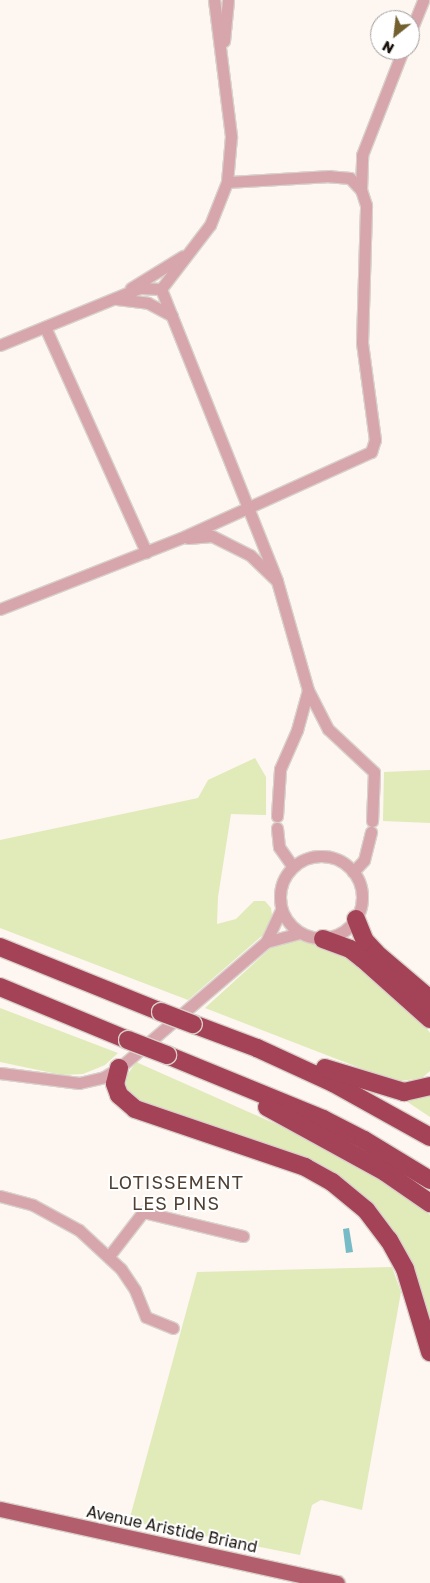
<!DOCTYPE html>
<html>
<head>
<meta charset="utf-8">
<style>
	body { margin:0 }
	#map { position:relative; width:430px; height:1583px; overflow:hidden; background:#fef6f0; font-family:"Golos Text",sans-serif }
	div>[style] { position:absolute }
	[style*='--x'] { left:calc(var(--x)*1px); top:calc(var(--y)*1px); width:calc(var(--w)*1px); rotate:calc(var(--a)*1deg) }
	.green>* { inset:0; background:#e0ebb9 }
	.water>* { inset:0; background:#77bbc6 }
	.roads { filter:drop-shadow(1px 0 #d9d1cb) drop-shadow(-1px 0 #d9d1cb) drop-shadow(0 1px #d9d1cb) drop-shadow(0 -1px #d9d1cb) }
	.minor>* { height:11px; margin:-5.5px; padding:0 5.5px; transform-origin:5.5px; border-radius:5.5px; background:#d7a5ac }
	.minor>.ring { margin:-5.5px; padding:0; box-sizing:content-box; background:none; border:11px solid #d7a5ac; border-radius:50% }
	.major>* { height:15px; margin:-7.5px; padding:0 7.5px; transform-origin:7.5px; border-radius:7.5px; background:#b35e6d }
	.highway>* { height:18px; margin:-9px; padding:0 9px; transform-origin:9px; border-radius:9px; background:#a44257 }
	.bridges { filter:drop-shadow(1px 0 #d9d1cb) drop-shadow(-1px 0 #d9d1cb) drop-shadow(0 1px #d9d1cb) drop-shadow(0 -1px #d9d1cb) }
	.highway-bridge>* { height:18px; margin:-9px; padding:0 9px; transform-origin:9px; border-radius:9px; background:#a44257 }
	span { translate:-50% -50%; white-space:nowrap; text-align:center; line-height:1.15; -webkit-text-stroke:4px #fff; paint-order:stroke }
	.street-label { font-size:16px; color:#17100b }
	.neighbourhood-label { font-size:18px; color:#4f4033; letter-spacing:1px }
	.north { position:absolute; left:370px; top:10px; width:50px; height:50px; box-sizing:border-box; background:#fff; border:1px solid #a29f9d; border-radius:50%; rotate:209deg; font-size:14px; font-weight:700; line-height:20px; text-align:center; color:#17100b }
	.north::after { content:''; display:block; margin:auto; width:18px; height:22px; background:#73602f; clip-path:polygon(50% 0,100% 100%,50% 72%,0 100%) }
</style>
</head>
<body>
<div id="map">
	<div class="green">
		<i style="clip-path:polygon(255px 758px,266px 777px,266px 815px,231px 814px,218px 897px,217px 924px,236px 919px,254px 901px,265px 901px,271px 908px,273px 922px,263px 935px,188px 1000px,0 928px,0 840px,198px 798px,208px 780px)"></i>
		<i style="clip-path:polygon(430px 770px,430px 823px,383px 821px,384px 772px)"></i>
		<i style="clip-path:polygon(287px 938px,335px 948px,414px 1010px,430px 1033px,430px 1071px,422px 1078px,401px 1081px,378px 1075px,205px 1008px,274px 945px)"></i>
		<i style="clip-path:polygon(0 1008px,118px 1053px,105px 1065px,83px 1074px,62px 1075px,0 1062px)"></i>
		<i style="clip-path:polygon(136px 1062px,330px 1148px,399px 1188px,430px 1215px,430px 1334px,418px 1283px,405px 1252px,348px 1184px,146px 1108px,131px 1097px,125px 1085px,128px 1074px)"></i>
		<i style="clip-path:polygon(430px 1092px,430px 1117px,400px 1097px)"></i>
		<i style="clip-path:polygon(392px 1267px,401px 1292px,362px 1510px,321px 1500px,312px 1505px,300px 1555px,129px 1521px,197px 1272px)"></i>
	</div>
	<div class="water">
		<i style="clip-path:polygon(349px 1228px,353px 1252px,346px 1253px,343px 1229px)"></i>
	</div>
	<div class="roads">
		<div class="minor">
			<i style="--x:410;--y:33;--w:35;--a:-68"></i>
			<i style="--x:224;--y:41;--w:41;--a:-84.4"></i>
			<i style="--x:361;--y:190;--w:35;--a:-88"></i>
			<i style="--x:362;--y:155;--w:113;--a:-68.7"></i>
			<i style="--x:131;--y:288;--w:61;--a:-31.6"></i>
			<i style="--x:161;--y:289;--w:314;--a:68.3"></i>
			<i style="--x:277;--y:581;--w:113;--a:74.1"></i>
			<i style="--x:308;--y:690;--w:44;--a:62.9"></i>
			<i style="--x:328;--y:729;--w:63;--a:43.1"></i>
			<i style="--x:374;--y:772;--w:49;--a:92.3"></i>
			<i style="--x:161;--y:289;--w:81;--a:-52.6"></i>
			<i style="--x:210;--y:225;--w:46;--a:-68.4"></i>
			<i style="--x:227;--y:182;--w:46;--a:-85"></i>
			<i style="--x:231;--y:136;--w:137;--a:-97.1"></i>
			<i style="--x:117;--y:299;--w:31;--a:7"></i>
			<i style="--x:148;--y:303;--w:27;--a:28"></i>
			<i style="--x:45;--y:327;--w:247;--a:65.8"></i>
			<i style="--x:0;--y:345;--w:151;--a:-22.2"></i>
			<i style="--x:140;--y:288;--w:21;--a:3"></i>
			<i style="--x:188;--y:538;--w:24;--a:-5"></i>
			<i style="--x:212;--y:536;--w:42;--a:26.6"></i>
			<i style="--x:250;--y:555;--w:35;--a:44"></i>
			<i style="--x:0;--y:609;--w:194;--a:-21.4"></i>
			<i style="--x:181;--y:538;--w:209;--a:-24.4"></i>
			<i style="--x:371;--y:452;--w:13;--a:-72"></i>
			<i style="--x:375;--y:440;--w:98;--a:-97.6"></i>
			<i style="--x:362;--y:343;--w:138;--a:-88.3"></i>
			<i style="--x:366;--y:205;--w:16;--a:-108"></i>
			<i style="--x:361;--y:190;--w:16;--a:-133"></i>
			<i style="--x:350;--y:178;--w:21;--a:-175"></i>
			<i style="--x:329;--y:176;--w:102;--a:176.6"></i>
			<i style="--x:277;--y:816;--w:47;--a:-86.3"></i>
			<i style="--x:280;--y:769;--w:43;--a:-66.4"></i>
			<i style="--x:297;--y:730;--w:41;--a:-74.6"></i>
			<i style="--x:277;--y:828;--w:19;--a:84"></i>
			<i style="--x:279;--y:847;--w:24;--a:55"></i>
			<i class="ring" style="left:280px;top:856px;width:71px;height:71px"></i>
			<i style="--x:353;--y:872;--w:16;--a:-47"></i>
			<i style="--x:364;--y:860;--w:29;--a:-76"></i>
			<i style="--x:266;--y:942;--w:35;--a:-65"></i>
			<i style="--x:0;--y:1073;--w:80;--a:7.2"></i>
			<i style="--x:79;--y:1083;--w:26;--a:-13"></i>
			<i style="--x:104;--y:1077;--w:17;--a:-31"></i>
			<i style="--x:119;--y:1068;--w:194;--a:-40.6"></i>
			<i style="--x:266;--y:942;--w:34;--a:-15"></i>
			<i style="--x:0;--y:1196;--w:34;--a:15"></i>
			<i style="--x:33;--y:1205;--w:52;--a:28.5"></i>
			<i style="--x:79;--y:1230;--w:57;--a:42.9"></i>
			<i style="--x:121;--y:1269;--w:25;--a:56"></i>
			<i style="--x:135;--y:1290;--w:29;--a:68"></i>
			<i style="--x:146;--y:1317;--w:29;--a:22"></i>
			<i style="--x:109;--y:1256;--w:56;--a:-52.3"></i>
			<i style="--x:143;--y:1212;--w:103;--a:13.5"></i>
		</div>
		<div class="major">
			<i style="--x:0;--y:1509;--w:345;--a:12.4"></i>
		</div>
		<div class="highway">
			<i style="--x:356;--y:919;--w:24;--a:68"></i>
			<i style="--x:365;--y:941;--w:16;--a:47"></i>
			<i style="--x:376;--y:953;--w:71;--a:40.4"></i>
			<i style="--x:323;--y:939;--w:29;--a:20"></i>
			<i style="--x:350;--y:949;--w:16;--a:38"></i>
			<i style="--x:363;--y:959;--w:90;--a:41.8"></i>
			<i style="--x:0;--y:947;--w:174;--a:22"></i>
			<i style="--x:0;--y:987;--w:139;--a:22.5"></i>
			<i style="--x:193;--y:1024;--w:68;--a:20.6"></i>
			<i style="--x:257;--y:1048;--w:84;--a:24.7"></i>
			<i style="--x:333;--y:1083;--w:111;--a:29.1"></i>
			<i style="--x:167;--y:1055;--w:169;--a:22.3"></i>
			<i style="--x:323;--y:1119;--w:46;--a:27.1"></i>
			<i style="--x:364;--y:1140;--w:77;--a:31.2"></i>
			<i style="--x:119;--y:1068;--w:16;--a:104"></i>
			<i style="--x:115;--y:1084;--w:12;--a:70"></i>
			<i style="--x:119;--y:1095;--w:21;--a:41"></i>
			<i style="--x:135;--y:1109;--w:180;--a:18.8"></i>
			<i style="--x:305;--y:1167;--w:31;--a:29"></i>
			<i style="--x:332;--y:1182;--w:44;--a:39.5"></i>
			<i style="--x:366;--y:1210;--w:38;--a:53"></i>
			<i style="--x:389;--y:1240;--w:33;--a:61"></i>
			<i style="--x:405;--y:1269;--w:87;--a:73.2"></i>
			<i style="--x:325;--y:1068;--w:83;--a:16.9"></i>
			<i style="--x:404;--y:1092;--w:27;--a:-13"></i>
			<i style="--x:267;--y:1107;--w:135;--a:28.8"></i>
			<i style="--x:385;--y:1172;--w:55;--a:34.6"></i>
		</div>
	</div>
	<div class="bridges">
		<div class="highway-bridge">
			<i style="--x:161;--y:1012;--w:34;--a:21"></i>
			<i style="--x:128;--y:1040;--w:42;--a:21"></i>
		</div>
	</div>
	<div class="street-label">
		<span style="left:172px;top:1529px;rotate:12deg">Avenue Aristide Briand</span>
	</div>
	<div class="neighbourhood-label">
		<span style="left:176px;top:1193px">LOTISSEMENT<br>LES PINS</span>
	</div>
	<div class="north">N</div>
</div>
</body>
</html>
